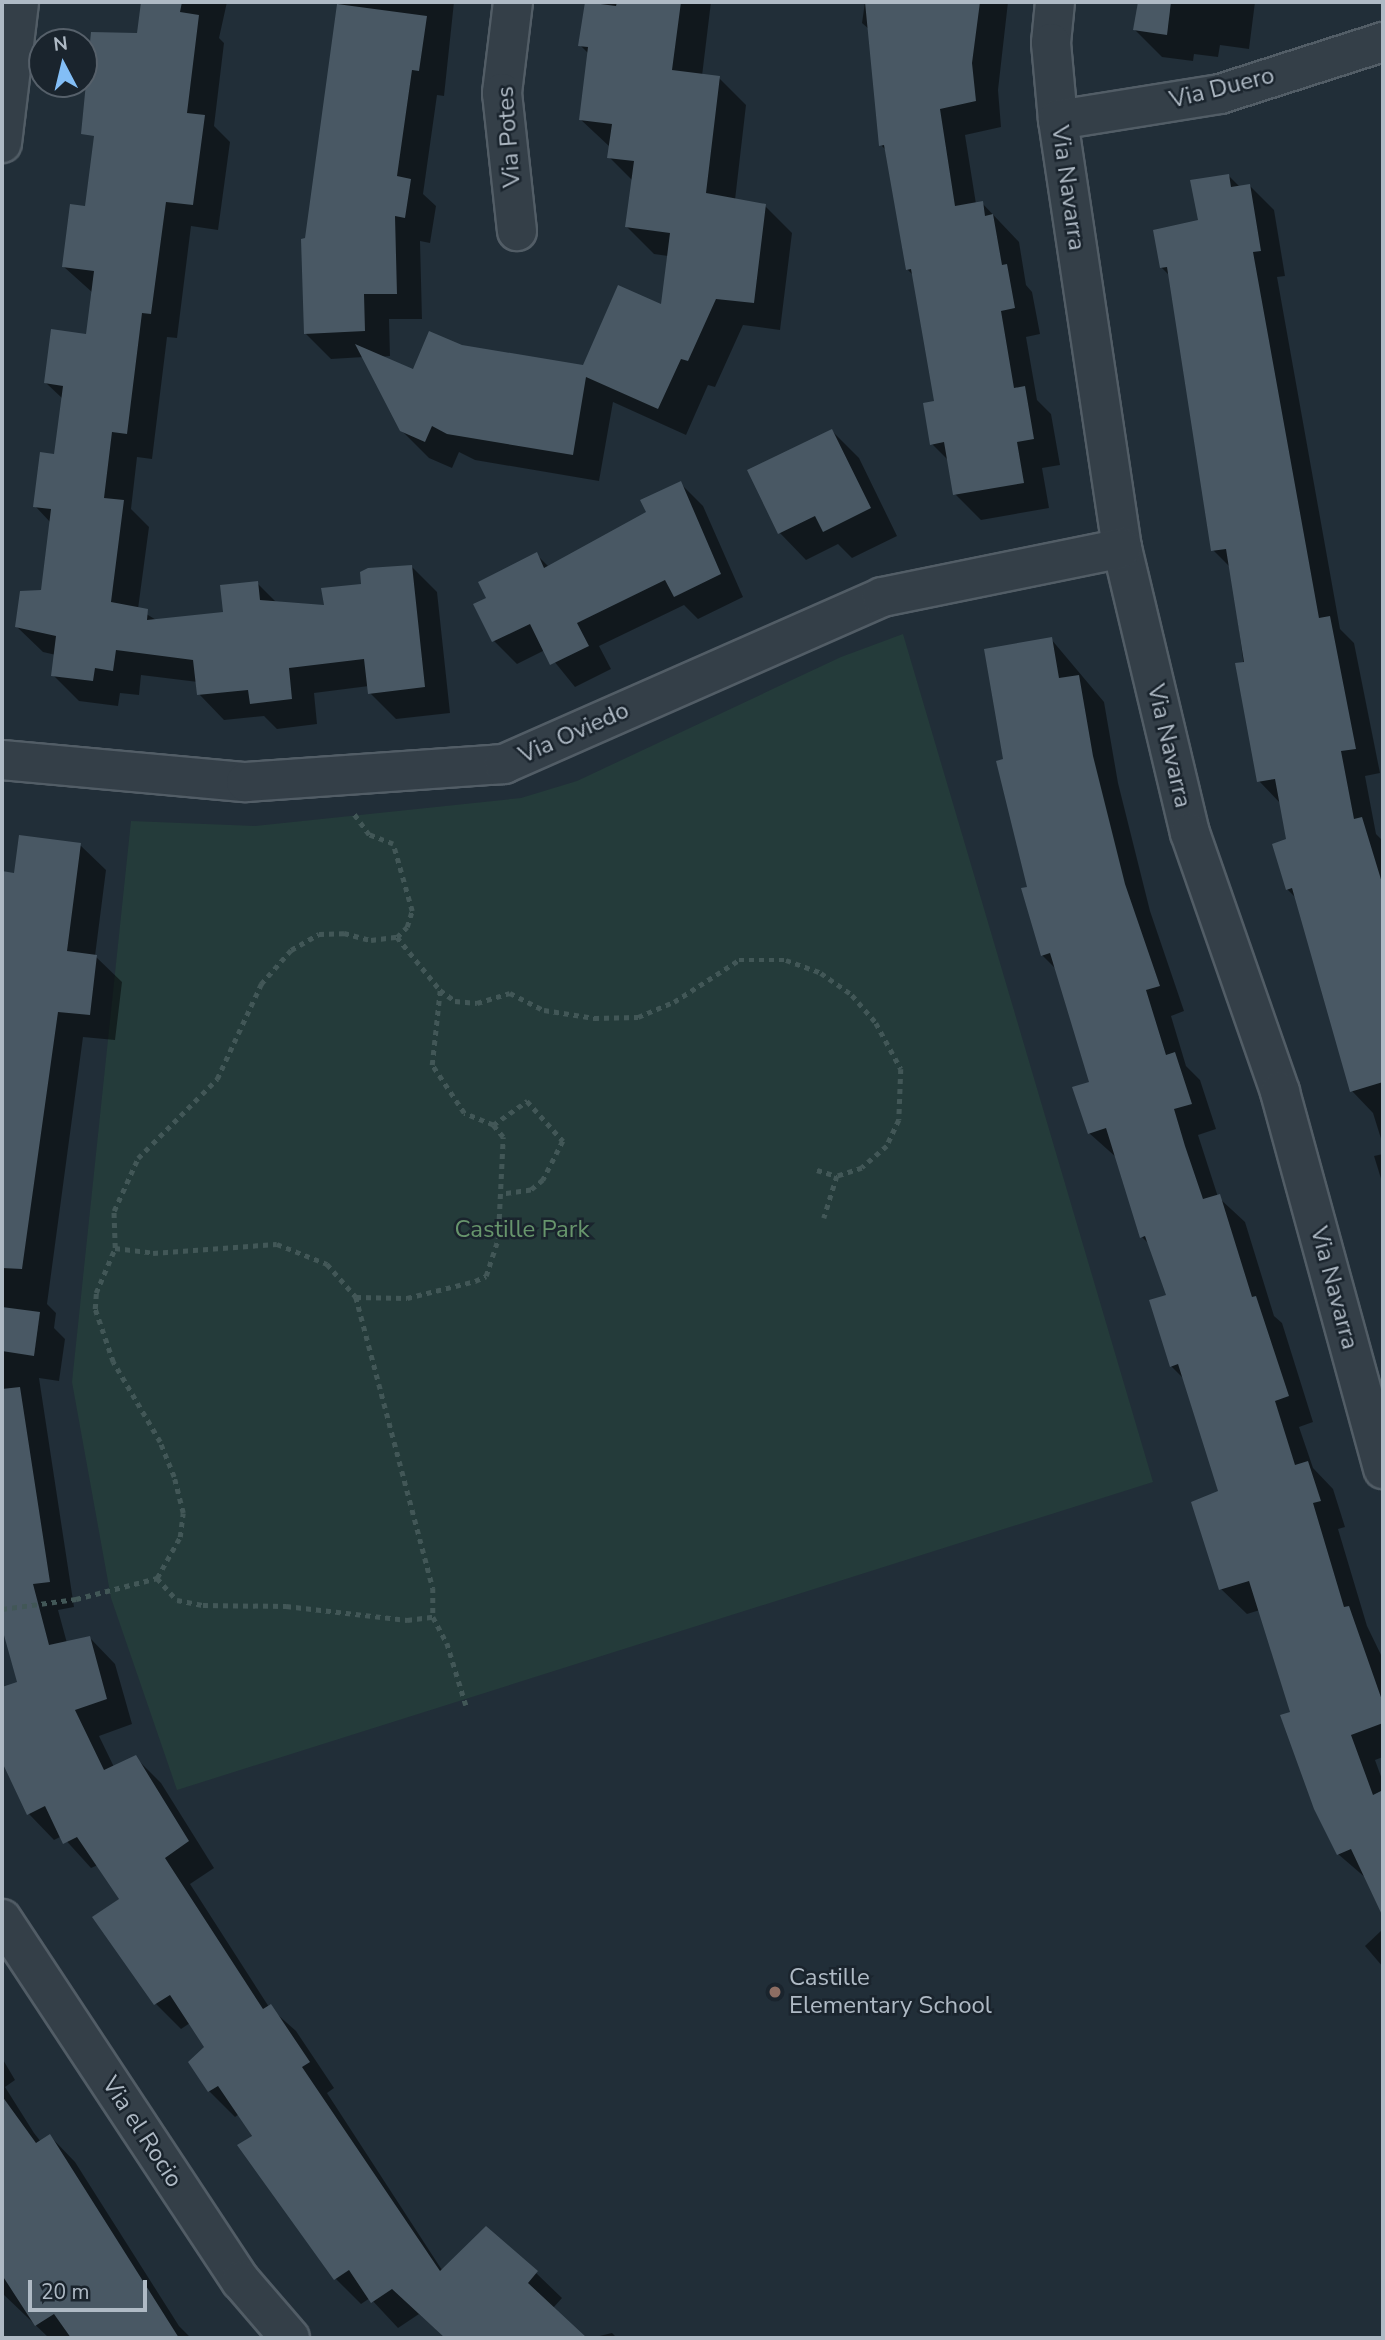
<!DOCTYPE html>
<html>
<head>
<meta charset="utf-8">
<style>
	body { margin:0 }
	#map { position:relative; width:1385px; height:2340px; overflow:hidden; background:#212e38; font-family:"Nunito Sans",sans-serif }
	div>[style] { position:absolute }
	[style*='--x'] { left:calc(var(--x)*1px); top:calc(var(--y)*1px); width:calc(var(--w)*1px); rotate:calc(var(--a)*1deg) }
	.green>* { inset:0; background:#243b3a }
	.shadow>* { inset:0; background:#0007 }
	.building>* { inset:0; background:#495864 }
	.path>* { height:4.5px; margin-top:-2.25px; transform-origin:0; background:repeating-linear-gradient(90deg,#425757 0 5px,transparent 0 10px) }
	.roads { filter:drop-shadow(2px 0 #525d66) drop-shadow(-2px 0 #525d66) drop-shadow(0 2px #525d66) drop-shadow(0 -2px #525d66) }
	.minor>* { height:38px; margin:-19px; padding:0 19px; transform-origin:19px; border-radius:19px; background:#343f48 }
	.dots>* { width:19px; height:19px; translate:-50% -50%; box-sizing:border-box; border:4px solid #1a242d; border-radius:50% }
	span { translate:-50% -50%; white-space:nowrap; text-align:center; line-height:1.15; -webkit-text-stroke:5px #1a242d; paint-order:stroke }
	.street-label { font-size:24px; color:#afbac5 }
	.park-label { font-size:24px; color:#67956c }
	.poi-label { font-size:24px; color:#afbac5 }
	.left { translate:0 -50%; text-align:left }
	.frame { position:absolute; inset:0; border:4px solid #afbac5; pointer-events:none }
	.north { position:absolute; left:28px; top:28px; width:70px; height:70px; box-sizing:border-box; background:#1a242d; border:2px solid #56606a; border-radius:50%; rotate:353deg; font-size:19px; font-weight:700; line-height:28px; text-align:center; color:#afbac5 }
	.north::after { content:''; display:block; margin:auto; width:24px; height:32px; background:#83bef6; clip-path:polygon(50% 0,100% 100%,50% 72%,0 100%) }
	.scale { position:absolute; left:28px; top:2280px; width:119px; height:32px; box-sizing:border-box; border:4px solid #afbac5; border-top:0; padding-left:9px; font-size:21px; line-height:24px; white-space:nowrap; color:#afbac5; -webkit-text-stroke:5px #1a242d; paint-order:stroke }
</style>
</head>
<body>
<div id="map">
	<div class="green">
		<i style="clip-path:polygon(903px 634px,1153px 1482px,177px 1790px,111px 1598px,72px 1382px,131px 821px,255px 826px,521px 798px,577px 781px,841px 657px)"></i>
	</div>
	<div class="shadow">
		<i style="clip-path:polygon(143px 2px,227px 2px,219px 38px,224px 43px,214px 126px,230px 142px,218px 230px,191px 226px,177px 338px,167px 337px,152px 459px,137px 457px,131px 509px,149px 527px,138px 609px,158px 621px,224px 614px,257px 583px,278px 604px,326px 607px,411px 566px,437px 592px,450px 713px,396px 719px,370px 693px,369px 686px,314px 693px,317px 724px,277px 729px,264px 716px,224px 720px,199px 694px,198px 682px,141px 675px,139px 695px,120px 693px,118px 706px,79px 701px,53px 675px,56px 655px,43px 652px,17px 627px,43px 592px,51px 523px,35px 506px,56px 456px,63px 399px,46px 383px,88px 336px,93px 293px,64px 267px,87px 208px,139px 35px)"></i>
		<i style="clip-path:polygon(339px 2px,454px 2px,444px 96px,437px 95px,423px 194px,436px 206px,430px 243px,420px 241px,422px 319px,389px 319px,390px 356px,380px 357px,413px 371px,462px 347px,584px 367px,662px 306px,668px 256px,654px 254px,627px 227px,633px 181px,609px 157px,610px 147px,580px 119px,589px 54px,580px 45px,602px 2px,711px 2px,702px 76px,719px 78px,746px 105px,735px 200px,765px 206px,792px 233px,780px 330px,743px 325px,715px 387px,708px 385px,686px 435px,613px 402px,599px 481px,475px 460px,459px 452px,452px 468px,429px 458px,401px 430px,364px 357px,331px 359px,305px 333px,307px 240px)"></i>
		<i style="clip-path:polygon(865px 2px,1008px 2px,998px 90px,1001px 127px,965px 135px,976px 204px,982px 203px,1019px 242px,1026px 285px,1032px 292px,1040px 334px,1026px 337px,1037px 400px,1051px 414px,1060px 465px,1042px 468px,1049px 508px,981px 520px,955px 494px,949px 461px,932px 444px,936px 403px,914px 276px,907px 269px,886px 150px,881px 145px,870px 30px,862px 23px)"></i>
		<i style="clip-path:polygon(1139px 2px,1255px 2px,1249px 49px,1220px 45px,1218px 57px,1194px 54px,1193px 61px,1162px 57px,1135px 30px)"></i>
		<i style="clip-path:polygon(1228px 175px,1240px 187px,1249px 185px,1274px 210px,1285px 276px,1277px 277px,1340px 629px,1354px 643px,1380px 773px,1365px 776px,1376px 834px,1383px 841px,1383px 1145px,1373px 1113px,1352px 1091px,1296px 898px,1287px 889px,1288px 841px,1281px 804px,1259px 781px,1231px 568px,1213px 550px,1170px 276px,1161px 267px,1200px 221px)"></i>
		<i style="clip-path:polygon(832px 431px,859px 458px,897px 536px,852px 558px,838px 544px,806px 560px,779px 532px)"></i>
		<i style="clip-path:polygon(680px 483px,703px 506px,743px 597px,698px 619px,684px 605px,599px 646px,611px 669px,575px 687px,545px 650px,517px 664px,494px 641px,488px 599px,537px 555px,549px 567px,648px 513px)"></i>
		<i style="clip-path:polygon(1051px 639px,1104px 702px,1118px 783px,1150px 911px,1184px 1011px,1171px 1016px,1186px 1066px,1200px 1080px,1216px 1129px,1198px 1135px,1218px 1197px,1245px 1222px,1274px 1316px,1282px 1323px,1313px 1422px,1299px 1427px,1313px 1468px,1333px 1489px,1345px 1527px,1338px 1529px,1367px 1626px,1383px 1659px,1383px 1757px,1375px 1760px,1383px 1782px,1383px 1913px,1367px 1879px,1338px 1854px,1260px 1610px,1247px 1614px,1221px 1589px,1220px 1492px,1184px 1379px,1171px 1366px,1168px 1296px,1151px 1246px,1142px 1237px,1117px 1158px,1089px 1133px,1091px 1083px,1056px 969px,1042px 955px,1005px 761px)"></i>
		<i style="clip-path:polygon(80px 845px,106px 870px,95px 956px,122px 982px,115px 1040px,83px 1037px,47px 1304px,56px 1313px,54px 1328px,65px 1339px,59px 1381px,39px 1378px,74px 1607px,58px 1610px,67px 1643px,90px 1638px,115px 1664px,132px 1724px,99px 1736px,114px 1767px,135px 1757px,161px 1783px,214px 1868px,190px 1884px,269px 2007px,296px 2031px,334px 2088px,327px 2093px,440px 2267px,443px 2271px,536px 2273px,562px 2298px,553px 2308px,584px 2338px,446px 2338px,419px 2314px,398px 2328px,370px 2298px,361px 2304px,336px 2279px,239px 2114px,235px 2117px,209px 2091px,206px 2048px,190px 2023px,181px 2029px,155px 2003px,121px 1900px,98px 1865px,91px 1868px,62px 1836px,54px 1840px,29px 1814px,2px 1758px,2px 1689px,19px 1684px,2px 1622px,2px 873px,16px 875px)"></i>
		<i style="clip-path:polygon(1383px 1154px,1383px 1185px,1374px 1156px)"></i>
		<i style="clip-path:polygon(1383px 1929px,1383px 1967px,1365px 1946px)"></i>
		<i style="clip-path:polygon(2px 2058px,15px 2080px,5px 2087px,34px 2133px,41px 2142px,50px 2136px,75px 2162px,179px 2326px,191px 2338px,49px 2338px,3px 2294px,2px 2257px,13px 2250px,2px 2233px)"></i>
		<i style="clip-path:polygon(612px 2333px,617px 2338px,591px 2338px)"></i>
	</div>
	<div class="building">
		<i style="clip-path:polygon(141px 2px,182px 2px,180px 12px,199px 15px,187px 113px,205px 115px,193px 205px,166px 202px,151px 314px,142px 313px,127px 434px,112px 432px,104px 498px,124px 500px,111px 602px,148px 609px,147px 620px,223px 612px,220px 585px,258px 581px,260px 600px,324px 605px,321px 588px,361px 584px,360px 572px,368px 568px,412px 565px,425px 687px,368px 694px,364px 659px,289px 668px,292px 699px,250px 704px,248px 690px,197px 695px,193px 660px,116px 650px,113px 671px,95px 668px,93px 681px,51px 676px,56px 636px,15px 627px,20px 591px,41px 590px,51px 509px,33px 507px,40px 452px,54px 454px,63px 386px,44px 383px,51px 329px,86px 334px,94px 271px,62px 267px,70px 204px,85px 206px,94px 136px,81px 134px,91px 32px,137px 33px)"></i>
		<i style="clip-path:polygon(585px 2px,616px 6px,617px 2px,681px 2px,672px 70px,720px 76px,706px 193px,766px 204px,754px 303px,716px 299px,688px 361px,681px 359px,658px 409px,586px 377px,573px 455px,447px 434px,432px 426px,425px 442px,400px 431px,355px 344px,413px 369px,429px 331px,462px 345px,583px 365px,618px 285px,661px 304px,670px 233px,625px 227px,634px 161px,607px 158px,612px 124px,579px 120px,588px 47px,578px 46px)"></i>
		<i style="clip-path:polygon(865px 2px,980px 2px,972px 63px,976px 101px,940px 109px,955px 206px,983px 201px,985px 216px,993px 214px,1002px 265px,1007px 264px,1015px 308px,1001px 311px,1014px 388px,1025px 386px,1034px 439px,1017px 442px,1024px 483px,953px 495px,944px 442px,930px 445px,923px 403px,934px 401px,911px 269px,906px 270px,884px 145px,879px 146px)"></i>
		<i style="clip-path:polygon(1138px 2px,1171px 2px,1167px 35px,1133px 30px)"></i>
		<i style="clip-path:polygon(337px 4px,427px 16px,419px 71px,412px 70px,397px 176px,411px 179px,405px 218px,395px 216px,397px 294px,364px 294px,365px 331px,304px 334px,301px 239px,305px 238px)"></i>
		<i style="clip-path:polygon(1229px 174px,1231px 187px,1250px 184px,1261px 251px,1253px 252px,1319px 618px,1330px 616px,1356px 749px,1341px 751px,1354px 819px,1362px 817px,1383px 886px,1383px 1082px,1350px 1092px,1292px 888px,1286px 890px,1272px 844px,1286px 839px,1275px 779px,1257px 782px,1235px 663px,1244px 662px,1226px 549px,1211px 551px,1167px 267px,1160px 268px,1153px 230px,1198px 220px,1190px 180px)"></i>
		<i style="clip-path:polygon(832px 429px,871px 508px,823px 532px,815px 516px,778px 534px,747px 470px)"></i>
		<i style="clip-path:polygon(681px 481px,721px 574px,674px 597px,665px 580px,577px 623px,589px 646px,550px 665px,530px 624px,492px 642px,473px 604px,486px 598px,478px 582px,537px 552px,544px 568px,646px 512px,640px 500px)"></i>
		<i style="clip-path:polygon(1052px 637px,1059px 678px,1079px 675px,1093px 756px,1125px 884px,1160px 986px,1146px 990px,1166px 1055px,1175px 1052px,1192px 1104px,1174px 1109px,1185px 1146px,1203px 1199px,1220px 1194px,1252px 1297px,1256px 1296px,1289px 1396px,1275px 1401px,1295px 1465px,1308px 1461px,1321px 1501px,1313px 1503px,1344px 1607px,1349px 1606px,1383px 1703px,1383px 1723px,1351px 1735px,1373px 1795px,1383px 1790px,1383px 1917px,1351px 1849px,1337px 1855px,1314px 1809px,1280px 1715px,1290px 1712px,1249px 1581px,1219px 1590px,1191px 1502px,1218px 1491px,1178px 1364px,1170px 1367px,1149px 1300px,1166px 1295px,1145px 1236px,1140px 1238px,1106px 1128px,1088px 1134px,1072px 1087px,1089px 1082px,1050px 953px,1041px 956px,1021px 888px,1027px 887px,996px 761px,1003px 759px,984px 649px)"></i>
		<i style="clip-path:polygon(19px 835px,81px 843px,67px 951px,97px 955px,90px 1015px,58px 1012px,22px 1269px,2px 1268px,2px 871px,14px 873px)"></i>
		<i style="clip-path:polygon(2px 1307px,40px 1312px,34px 1356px,2px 1351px)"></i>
		<i style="clip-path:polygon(20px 1387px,50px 1582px,33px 1584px,49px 1645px,90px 1636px,107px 1699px,75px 1710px,104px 1770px,136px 1755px,189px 1841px,165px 1858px,263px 2009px,271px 2004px,310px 2062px,302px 2067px,440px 2271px,486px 2226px,538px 2271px,528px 2283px,587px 2338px,445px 2338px,392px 2289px,371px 2303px,349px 2270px,334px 2280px,237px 2145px,252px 2136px,218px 2086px,208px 2092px,188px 2062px,204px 2047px,170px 1995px,154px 2005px,92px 1917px,119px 1899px,77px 1837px,63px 1844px,45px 1806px,27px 1815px,2px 1762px,2px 1687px,17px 1682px,2px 1628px,2px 1389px)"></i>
		<i style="clip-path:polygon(2px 2096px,36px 2143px,50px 2134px,179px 2338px,71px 2338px,54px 2314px,35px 2326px,2px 2275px)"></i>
	</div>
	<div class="path">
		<i style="--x:397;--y:937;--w:68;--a:50.9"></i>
		<i style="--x:440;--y:990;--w:19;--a:36"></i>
		<i style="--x:455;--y:1001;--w:22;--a:5"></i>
		<i style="--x:477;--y:1003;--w:34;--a:-17"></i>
		<i style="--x:510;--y:993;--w:38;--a:27"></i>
		<i style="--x:544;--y:1010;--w:51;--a:9.1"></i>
		<i style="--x:594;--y:1018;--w:44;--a:-1.3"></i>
		<i style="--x:638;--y:1017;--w:39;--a:-23"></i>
		<i style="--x:674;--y:1002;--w:77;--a:-32.9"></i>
		<i style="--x:739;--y:960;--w:47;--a:0"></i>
		<i style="--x:786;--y:960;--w:37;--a:20"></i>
		<i style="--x:821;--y:973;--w:38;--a:35"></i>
		<i style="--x:852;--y:995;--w:37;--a:49"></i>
		<i style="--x:876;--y:1023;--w:52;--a:61.5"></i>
		<i style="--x:901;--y:1069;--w:51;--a:92.2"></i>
		<i style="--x:899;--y:1120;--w:29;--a:115"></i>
		<i style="--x:887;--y:1146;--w:33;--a:139"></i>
		<i style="--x:862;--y:1168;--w:26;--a:162"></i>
		<i style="--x:493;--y:1125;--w:42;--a:-35.2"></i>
		<i style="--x:527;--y:1101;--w:54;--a:48"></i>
		<i style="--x:563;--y:1141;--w:44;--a:117.1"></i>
		<i style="--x:543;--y:1180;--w:16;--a:140"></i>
		<i style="--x:531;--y:1190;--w:29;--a:172"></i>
		<i style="--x:817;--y:1170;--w:21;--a:17"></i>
		<i style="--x:837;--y:1176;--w:44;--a:107.2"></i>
		<i style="--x:115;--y:1248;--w:38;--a:7"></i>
		<i style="--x:153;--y:1253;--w:124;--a:-4.2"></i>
		<i style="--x:277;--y:1244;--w:54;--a:21.8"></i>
		<i style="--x:327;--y:1264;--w:44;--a:48.7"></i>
		<i style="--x:356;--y:1297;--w:301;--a:75.2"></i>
		<i style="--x:433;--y:1588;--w:29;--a:90"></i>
		<i style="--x:356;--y:1297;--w:51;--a:1.1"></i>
		<i style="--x:407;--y:1298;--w:70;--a:-14"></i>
		<i style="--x:475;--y:1281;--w:12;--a:-24"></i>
		<i style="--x:486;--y:1276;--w:39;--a:-72"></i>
		<i style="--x:498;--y:1239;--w:102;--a:-87.2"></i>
		<i style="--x:503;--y:1137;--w:16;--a:-130"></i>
		<i style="--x:493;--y:1125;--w:31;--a:-158"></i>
		<i style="--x:464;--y:1113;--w:58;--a:-123.7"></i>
		<i style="--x:432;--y:1065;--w:75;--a:-83.9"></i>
		<i style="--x:157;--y:1578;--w:30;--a:48"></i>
		<i style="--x:177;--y:1600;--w:26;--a:11"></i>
		<i style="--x:203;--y:1605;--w:83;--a:0.7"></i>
		<i style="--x:286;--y:1606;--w:122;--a:6.6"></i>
		<i style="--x:407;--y:1620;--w:26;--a:-7"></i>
		<i style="--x:433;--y:1617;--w:30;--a:62"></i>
		<i style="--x:447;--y:1643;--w:65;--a:73"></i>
		<i style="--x:2;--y:1609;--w:75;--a:-7.7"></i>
		<i style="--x:76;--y:1599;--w:84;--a:-14.5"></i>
		<i style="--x:157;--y:1578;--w:47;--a:-60.7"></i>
		<i style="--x:180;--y:1537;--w:24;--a:-83"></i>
		<i style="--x:183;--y:1513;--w:37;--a:-104"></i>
		<i style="--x:174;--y:1477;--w:38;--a:-112"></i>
		<i style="--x:160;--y:1442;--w:93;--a:-120.4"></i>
		<i style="--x:113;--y:1362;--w:56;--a:-108.8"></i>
		<i style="--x:95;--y:1309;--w:16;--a:-86"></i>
		<i style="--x:96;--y:1293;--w:49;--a:-67.1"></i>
		<i style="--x:115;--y:1248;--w:37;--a:-92"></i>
		<i style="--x:114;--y:1211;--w:58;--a:-65.6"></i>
		<i style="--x:138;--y:1158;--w:112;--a:-45"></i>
		<i style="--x:217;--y:1079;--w:105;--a:-65.1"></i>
		<i style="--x:261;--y:984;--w:45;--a:-48.6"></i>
		<i style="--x:291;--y:950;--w:32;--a:-30"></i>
		<i style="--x:319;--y:934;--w:25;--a:-2"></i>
		<i style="--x:344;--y:933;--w:28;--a:15"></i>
		<i style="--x:371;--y:940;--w:26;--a:-7"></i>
		<i style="--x:397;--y:937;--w:14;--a:-45"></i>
		<i style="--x:407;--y:927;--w:17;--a:-73"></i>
		<i style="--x:412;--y:911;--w:70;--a:-105.8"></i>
		<i style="--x:393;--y:844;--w:26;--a:-159"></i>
		<i style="--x:369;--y:835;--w:26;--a:-126"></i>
	</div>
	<div class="roads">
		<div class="minor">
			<i style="--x:513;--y:2;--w:92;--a:96.9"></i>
			<i style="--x:502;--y:93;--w:139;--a:83.8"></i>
			<i style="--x:1055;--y:2;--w:41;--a:95.6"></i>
			<i style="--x:1051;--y:43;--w:77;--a:84.8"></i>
			<i style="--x:1058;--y:120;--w:433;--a:81.5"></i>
			<i style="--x:1122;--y:548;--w:293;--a:76.6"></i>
			<i style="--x:1190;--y:833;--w:274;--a:70.8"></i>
			<i style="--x:1280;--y:1092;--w:391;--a:74.7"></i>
			<i style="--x:1058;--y:120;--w:164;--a:-9.1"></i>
			<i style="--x:1220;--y:94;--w:171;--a:-17.7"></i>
			<i style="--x:2;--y:143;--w:142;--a:-83.1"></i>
			<i style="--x:2;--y:760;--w:245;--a:5.2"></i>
			<i style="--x:246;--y:782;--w:259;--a:-4"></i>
			<i style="--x:504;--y:764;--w:413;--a:-23.8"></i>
			<i style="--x:882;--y:597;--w:245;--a:-11.5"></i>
			<i style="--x:2;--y:1919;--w:434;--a:56.6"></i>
			<i style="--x:241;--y:2281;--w:75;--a:49.3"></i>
		</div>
	</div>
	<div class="dots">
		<i style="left:775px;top:1992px;background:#8d6e63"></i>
	</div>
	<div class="street-label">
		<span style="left:1222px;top:88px;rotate:-14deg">Via Duero</span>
		<span style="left:509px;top:137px;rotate:-94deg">Via Potes</span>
		<span style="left:1068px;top:188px;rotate:82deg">Via Navarra</span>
		<span style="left:574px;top:733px;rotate:-24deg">Via Oviedo</span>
		<span style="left:1169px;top:746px;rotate:77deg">Via Navarra</span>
		<span style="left:1334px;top:1288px;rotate:75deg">Via Navarra</span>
		<span style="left:142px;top:2132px;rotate:57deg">Via el Rocio</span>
	</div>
	<div class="park-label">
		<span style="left:522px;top:1230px">Castille Park</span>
	</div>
	<div class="poi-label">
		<span class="left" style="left:789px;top:1992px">Castille<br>Elementary School</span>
	</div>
	<div class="frame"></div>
	<div class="north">N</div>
	<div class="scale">20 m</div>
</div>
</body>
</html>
